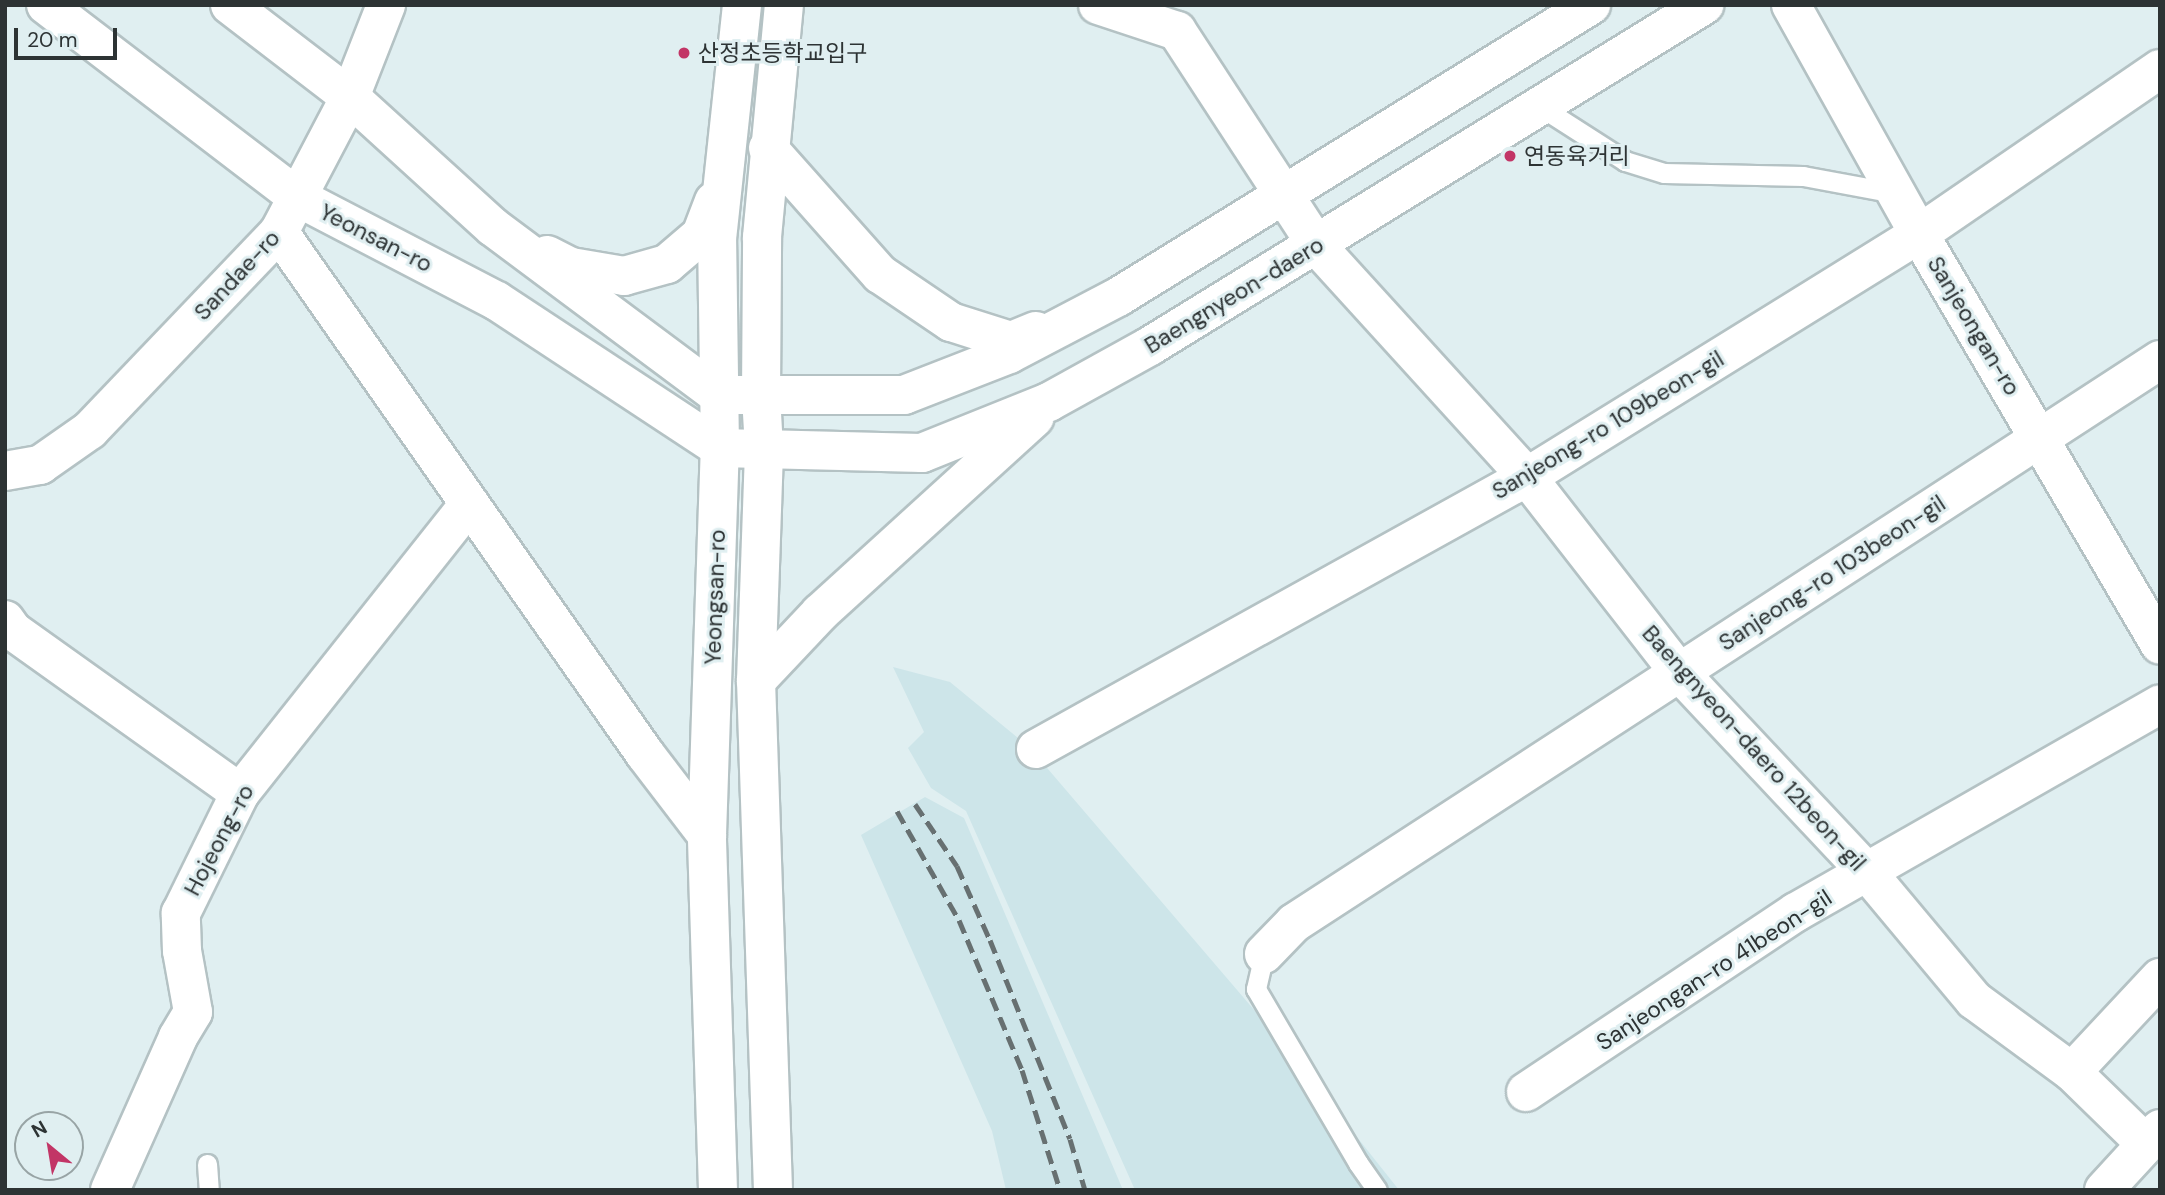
<!DOCTYPE html>
<html>
<head>
<meta charset="utf-8">
<style>
	body { margin:0 }
	#map { position:relative; width:2165px; height:1195px; overflow:hidden; background:#e0eff1; font-family:"DM Sans","Noto Sans KR",sans-serif }
	div>[style] { position:absolute }
	[style*='--x'] { left:calc(var(--x)*1px); top:calc(var(--y)*1px); width:calc(var(--w)*1px); rotate:calc(var(--a)*1deg) }
	.built>* { inset:0; background:#cde5e9 }
	.roads { filter:drop-shadow(2px 0 #b4c2c4) drop-shadow(-2px 0 #b4c2c4) drop-shadow(0 2px #b4c2c4) drop-shadow(0 -2px #b4c2c4) }
	.lane>* { height:19px; margin:-9.5px; padding:0 9.5px; transform-origin:9.5px; border-radius:9.5px; background:#fff }
	.street>* { height:38px; margin:-19px; padding:0 19px; transform-origin:19px; border-radius:19px; background:#fff }
	.secondary>* { height:38px; margin:-19px; padding:0 19px; transform-origin:19px; border-radius:19px; background:#fff }
	.rail>* { height:5px; margin-top:-2.5px; transform-origin:0; background:repeating-linear-gradient(90deg,#677071 0 14px,transparent 0 21px) }
	.dots>* { width:19px; height:19px; translate:-50% -50%; box-sizing:border-box; border:4px solid #e0eff1; border-radius:50% }
	span { translate:-50% -50%; white-space:nowrap; text-align:center; line-height:1.15; -webkit-text-stroke:6px #e0eff1; paint-order:stroke }
	.poi-label { font-size:23px; color:#2d3334 }
	.left { translate:0 -50%; text-align:left }
	.street-label { font-size:23px; color:#2d3334 }
	.frame { position:absolute; inset:0; border:7px solid #2d3334; pointer-events:none }
	.north { position:absolute; left:14px; top:1111px; width:70px; height:70px; box-sizing:border-box; background:#e0eff1; border:2px solid #98a4a5; border-radius:50%; rotate:330deg; font-size:19px; font-weight:700; line-height:28px; text-align:center; color:#2d3334 }
	.north::after { content:''; display:block; margin:auto; width:24px; height:32px; background:#c23566; clip-path:polygon(50% 0,100% 100%,50% 72%,0 100%) }
	.scale { position:absolute; left:14px; top:28px; width:103px; height:32px; box-sizing:border-box; border:4px solid #2d3334; border-top:0; padding-left:9px; font-size:21px; line-height:24px; white-space:nowrap; color:#2d3334; -webkit-text-stroke:5px #e0eff1; paint-order:stroke }
</style>
</head>
<body>
<div id="map">
	<div class="built">
		<i style="clip-path:polygon(893px 667px,950px 682px,1030px 748px,1279px 1039px,1399px 1190px,1135px 1190px,966px 811px,931px 788px,908px 748px,924px 732px)"></i>
		<i style="clip-path:polygon(925px 797px,964px 818px,1123px 1190px,1006px 1190px,992px 1131px,861px 835px)"></i>
	</div>
	<div class="roads">
		<div class="lane">
			<i style="--x:1541;--y:107;--w:100;--a:32.7"></i>
			<i style="--x:1625;--y:161;--w:41;--a:17.1"></i>
			<i style="--x:1664;--y:173;--w:139;--a:1.2"></i>
			<i style="--x:1803;--y:176;--w:94;--a:10.5"></i>
			<i style="--x:1264;--y:954;--w:36;--a:103"></i>
			<i style="--x:1256;--y:989;--w:202;--a:59.6"></i>
			<i style="--x:1358;--y:1163;--w:33;--a:55"></i>
			<i style="--x:207;--y:1164;--w:26;--a:86"></i>
		</div>
		<div class="street">
			<i style="--x:1098;--y:5;--w:83;--a:18.2"></i>
			<i style="--x:1177;--y:31;--w:257;--a:56.9"></i>
			<i style="--x:1317;--y:246;--w:312;--a:47.7"></i>
			<i style="--x:1527;--y:477;--w:247;--a:52.1"></i>
			<i style="--x:1679;--y:672;--w:274;--a:46.8"></i>
			<i style="--x:1867;--y:872;--w:167;--a:50.1"></i>
			<i style="--x:1974;--y:1000;--w:122;--a:36.3"></i>
			<i style="--x:2072;--y:1072;--w:103;--a:44.2"></i>
			<i style="--x:1791;--y:5;--w:262;--a:60.8"></i>
			<i style="--x:1919;--y:234;--w:476;--a:59.6"></i>
			<i style="--x:279;--y:232;--w:638;--a:54.96"></i>
			<i style="--x:645;--y:754;--w:102;--a:52.6"></i>
			<i style="--x:5;--y:471;--w:36;--a:-10"></i>
			<i style="--x:40;--y:465;--w:61;--a:-35"></i>
			<i style="--x:90;--y:430;--w:274;--a:-46.3"></i>
			<i style="--x:279;--y:232;--w:153;--a:-62.3"></i>
			<i style="--x:350;--y:97;--w:99;--a:-68.6"></i>
			<i style="--x:5;--y:620;--w:14;--a:54"></i>
			<i style="--x:13;--y:631;--w:279;--a:35.5"></i>
			<i style="--x:1036;--y:749;--w:561;--a:-28.99"></i>
			<i style="--x:1527;--y:477;--w:461;--a:-31.8"></i>
			<i style="--x:1919;--y:234;--w:292;--a:-34.4"></i>
			<i style="--x:1264;--y:954;--w:43;--a:-45.9"></i>
			<i style="--x:1294;--y:923;--w:1033;--a:-33.03"></i>
			<i style="--x:2072;--y:1072;--w:129;--a:-46.9"></i>
			<i style="--x:1526;--y:1092;--w:324;--a:-33.7"></i>
			<i style="--x:1796;--y:912;--w:419;--a:-29.7"></i>
			<i style="--x:110;--y:1190;--w:167;--a:-66"></i>
			<i style="--x:178;--y:1037;--w:29;--a:-59"></i>
			<i style="--x:193;--y:1012;--w:62;--a:-100.2"></i>
			<i style="--x:182;--y:951;--w:38;--a:-92"></i>
			<i style="--x:181;--y:913;--w:134;--a:-63.8"></i>
			<i style="--x:240;--y:793;--w:369;--a:-51.6"></i>
			<i style="--x:2104;--y:1190;--w:83;--a:-47.4"></i>
		</div>
		<div class="secondary">
			<i style="--x:46;--y:5;--w:316;--a:37.4"></i>
			<i style="--x:297;--y:197;--w:225;--a:27.5"></i>
			<i style="--x:497;--y:301;--w:267;--a:33.4"></i>
			<i style="--x:720;--y:448;--w:202;--a:1.4"></i>
			<i style="--x:922;--y:453;--w:137;--a:-21.9"></i>
			<i style="--x:1049;--y:402;--w:115;--a:-29"></i>
			<i style="--x:1150;--y:346;--w:651;--a:-31.61"></i>
			<i style="--x:230;--y:5;--w:151;--a:37.5"></i>
			<i style="--x:350;--y:97;--w:193;--a:42.3"></i>
			<i style="--x:493;--y:227;--w:279;--a:36.7"></i>
			<i style="--x:768;--y:148;--w:169;--a:48.4"></i>
			<i style="--x:880;--y:274;--w:86;--a:34.1"></i>
			<i style="--x:951;--y:322;--w:63;--a:17.6"></i>
			<i style="--x:1011;--y:341;--w:27;--a:-22"></i>
			<i style="--x:547;--y:255;--w:27;--a:27"></i>
			<i style="--x:571;--y:267;--w:54;--a:9.6"></i>
			<i style="--x:624;--y:276;--w:45;--a:-15.6"></i>
			<i style="--x:667;--y:264;--w:45;--a:-40.5"></i>
			<i style="--x:701;--y:235;--w:36;--a:-69"></i>
			<i style="--x:737;--y:395;--w:167;--a:0"></i>
			<i style="--x:904;--y:395;--w:113;--a:-21.3"></i>
			<i style="--x:1009;--y:354;--w:123;--a:-27.6"></i>
			<i style="--x:1118;--y:297;--w:556;--a:-31.69"></i>
			<i style="--x:756;--y:681;--w:93;--a:-46.7"></i>
			<i style="--x:820;--y:613;--w:290;--a:-42.3"></i>
			<i style="--x:718;--y:1190;--w:355;--a:-91.8"></i>
			<i style="--x:707;--y:835;--w:387;--a:-88.1"></i>
			<i style="--x:720;--y:448;--w:209;--a:-90.8"></i>
			<i style="--x:717;--y:239;--w:235;--a:-83.9"></i>
			<i style="--x:773;--y:1190;--w:509;--a:-91.91"></i>
			<i style="--x:756;--y:681;--w:233;--a:-88"></i>
			<i style="--x:764;--y:448;--w:52;--a:-93.3"></i>
			<i style="--x:761;--y:396;--w:159;--a:-89.6"></i>
			<i style="--x:762;--y:237;--w:233;--a:-84.6"></i>
		</div>
	</div>
	<div class="rail">
		<i style="--x:915;--y:804;--w:75;--a:55.9"></i>
		<i style="--x:957;--y:866;--w:81;--a:66"></i>
		<i style="--x:990;--y:940;--w:214;--a:68.1"></i>
		<i style="--x:1070;--y:1139;--w:53;--a:73.6"></i>
		<i style="--x:897;--y:811;--w:125;--a:60.4"></i>
		<i style="--x:959;--y:920;--w:163;--a:67.2"></i>
		<i style="--x:1022;--y:1070;--w:126;--a:72.4"></i>
	</div>
	<div class="dots">
		<i style="left:684px;top:53px;background:#c23566"></i>
		<i style="left:1510px;top:156px;background:#c23566"></i>
	</div>
	<div class="poi-label">
		<span class="left" style="left:698px;top:53px">산정초등학교입구</span>
		<span class="left" style="left:1524px;top:156px">연동육거리</span>
	</div>
	<div class="street-label">
		<span style="left:376px;top:238px;rotate:27deg">Yeonsan-ro</span>
		<span style="left:237px;top:275px;rotate:-47deg">Sandae-ro</span>
		<span style="left:1234px;top:295px;rotate:-31deg">Baengnyeon-daero</span>
		<span style="left:1974px;top:326px;rotate:59deg">Sanjeongan-ro</span>
		<span style="left:1608px;top:425px;rotate:-31deg">Sanjeong-ro 109beon-gil</span>
		<span style="left:1832px;top:573px;rotate:-33deg">Sanjeong-ro 103beon-gil</span>
		<span style="left:715px;top:597px;rotate:-88deg">Yeongsan-ro</span>
		<span style="left:1754px;top:748px;rotate:48deg">Baengnyeon-daero 12beon-gil</span>
		<span style="left:219px;top:840px;rotate:-62deg">Hojeong-ro</span>
		<span style="left:1714px;top:970px;rotate:-33deg">Sanjeongan-ro 41beon-gil</span>
	</div>
	<div class="frame"></div>
	<div class="north">N</div>
	<div class="scale">20 m</div>
</div>
</body>
</html>
